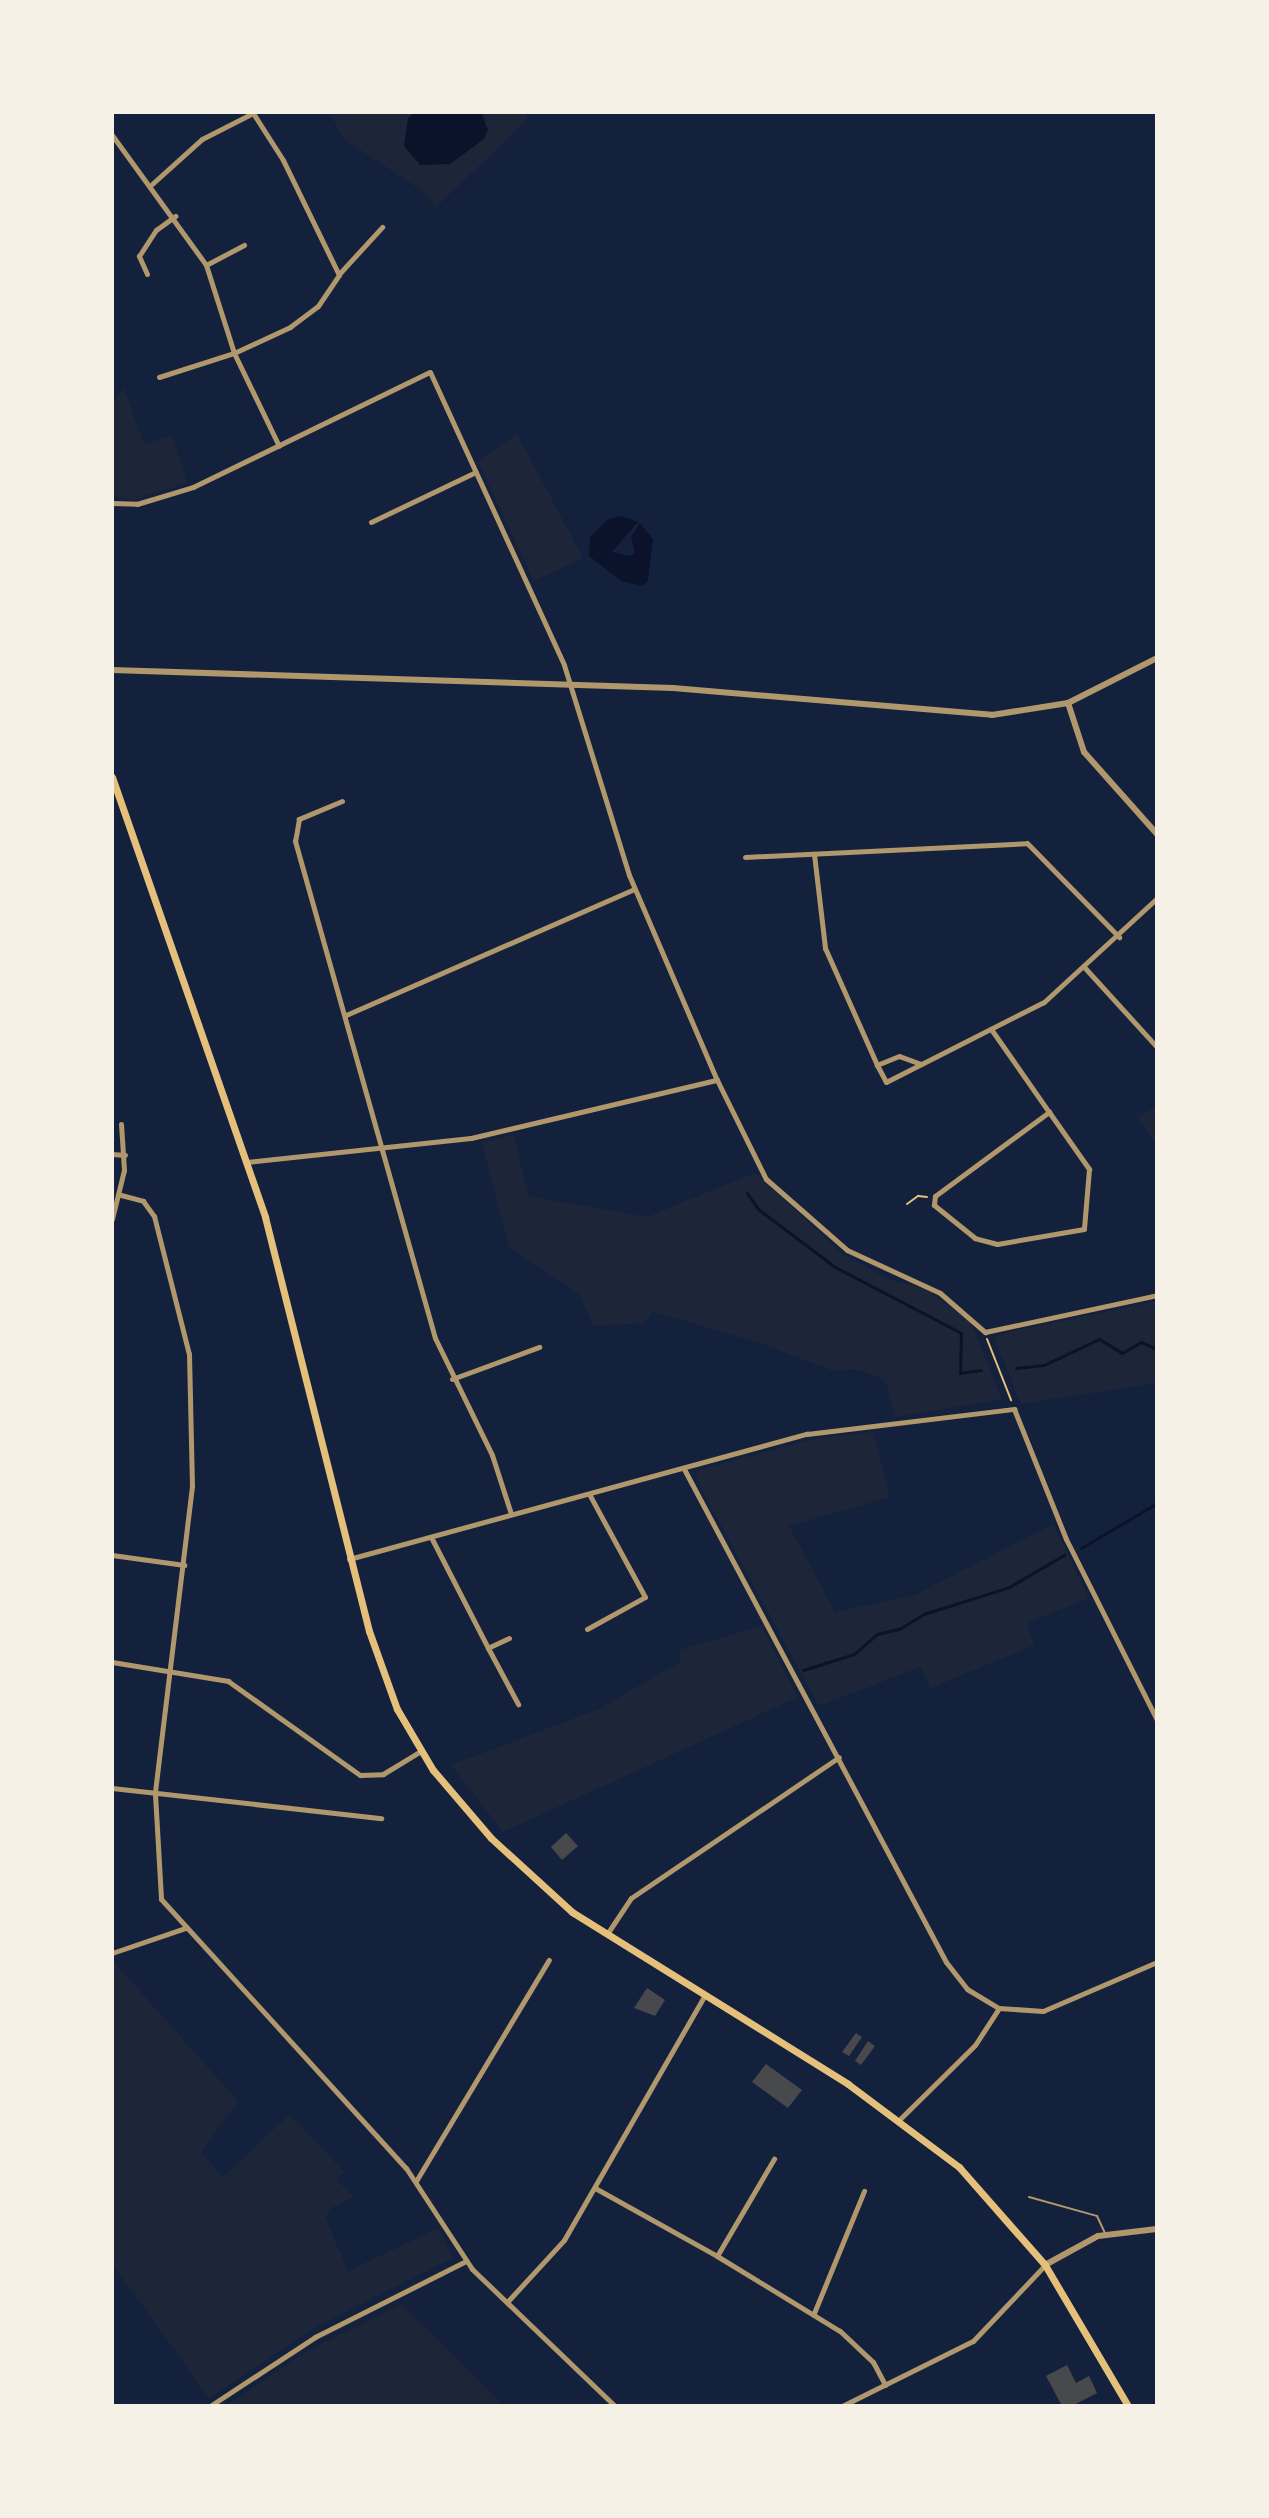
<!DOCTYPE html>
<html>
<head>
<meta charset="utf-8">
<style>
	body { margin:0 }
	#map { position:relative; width:1269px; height:2518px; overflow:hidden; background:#14213d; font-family:Signika,sans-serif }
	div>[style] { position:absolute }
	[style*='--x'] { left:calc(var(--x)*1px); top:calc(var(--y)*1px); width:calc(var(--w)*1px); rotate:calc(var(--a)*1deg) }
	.green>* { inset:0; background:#1d2539 }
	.water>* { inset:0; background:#0b132b }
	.stream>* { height:3px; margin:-1.5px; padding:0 1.5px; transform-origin:1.5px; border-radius:1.5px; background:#0b132b }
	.building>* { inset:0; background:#48494c }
	.path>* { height:2px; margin:-1px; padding:0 1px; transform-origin:1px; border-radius:1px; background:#e5c07b }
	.service>* { height:2px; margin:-1px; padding:0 1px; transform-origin:1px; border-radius:1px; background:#b1986c }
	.minor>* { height:5px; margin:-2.5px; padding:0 2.5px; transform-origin:2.5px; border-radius:2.5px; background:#b1986c }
	.tertiary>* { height:6px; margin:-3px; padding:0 3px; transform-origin:3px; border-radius:3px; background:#b1986c }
	.secondary>* { height:7px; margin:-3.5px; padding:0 3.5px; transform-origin:3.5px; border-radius:3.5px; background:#e5c07b }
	span { translate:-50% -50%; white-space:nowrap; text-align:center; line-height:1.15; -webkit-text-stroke:6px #f6f1e7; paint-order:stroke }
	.frame { position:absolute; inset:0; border:114px solid #f6f1e7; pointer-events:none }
</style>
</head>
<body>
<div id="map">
	<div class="green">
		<i style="clip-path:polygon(329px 112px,417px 112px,408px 118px,488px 121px,481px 112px,528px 112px,526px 121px,435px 208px,424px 192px,344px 139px)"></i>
		<i style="clip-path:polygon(124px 388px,144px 444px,172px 436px,187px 483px,132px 500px,113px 495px,112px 403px)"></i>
		<i style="clip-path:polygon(517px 434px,583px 558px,534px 581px,478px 462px)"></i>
		<i style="clip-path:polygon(1157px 1107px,1157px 1144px,1137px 1117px)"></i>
		<i style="clip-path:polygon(514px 1135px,528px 1196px,647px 1217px,755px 1173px,845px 1256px,890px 1280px,923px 1288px,970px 1321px,1002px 1399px,896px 1417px,885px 1380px,856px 1369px,831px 1370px,763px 1344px,652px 1311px,645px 1323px,594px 1326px,578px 1293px,509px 1247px,482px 1142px)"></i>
		<i style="clip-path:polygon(1157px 1301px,1157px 1383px,1021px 1404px,995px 1340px,999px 1334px)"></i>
		<i style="clip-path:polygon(873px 1432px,890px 1497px,789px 1526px,835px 1612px,915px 1595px,1053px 1524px,1089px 1598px,1026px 1623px,1034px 1645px,931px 1688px,920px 1667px,819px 1706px,696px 1479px,699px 1470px,817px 1438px)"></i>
		<i style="clip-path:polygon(761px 1626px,798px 1697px,503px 1832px,451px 1765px,599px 1709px,680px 1662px,680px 1650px)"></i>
		<i style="clip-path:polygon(112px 1960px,238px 2101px,201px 2152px,223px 2177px,290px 2114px,344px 2172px,336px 2179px,354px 2197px,331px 2208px,325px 2217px,348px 2271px,439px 2228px,452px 2258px,312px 2329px,209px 2398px,112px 2263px)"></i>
		<i style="clip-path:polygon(401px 2304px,504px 2406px,226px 2406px,309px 2350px)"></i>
	</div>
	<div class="water">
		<i style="clip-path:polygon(417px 112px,481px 112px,488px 130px,484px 139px,450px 164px,420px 165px,404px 146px,408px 118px)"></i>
		<i style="clip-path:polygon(622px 516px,638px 522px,612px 552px,630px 556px,635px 552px,631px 537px,640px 523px,653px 539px,648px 581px,642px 586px,621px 581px,589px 556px,590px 537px,608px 519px)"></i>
	</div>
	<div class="stream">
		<i style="--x:747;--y:1193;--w:19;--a:55"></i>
		<i style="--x:758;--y:1209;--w:96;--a:37"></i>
		<i style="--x:835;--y:1267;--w:142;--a:27.6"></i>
		<i style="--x:961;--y:1333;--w:40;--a:91.4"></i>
		<i style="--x:960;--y:1373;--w:21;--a:-8"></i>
		<i style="--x:1016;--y:1368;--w:28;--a:-6"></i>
		<i style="--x:1044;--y:1365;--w:61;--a:-25.3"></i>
		<i style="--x:1099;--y:1339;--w:27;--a:31"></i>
		<i style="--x:1122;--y:1353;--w:22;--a:-30"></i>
		<i style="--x:1141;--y:1342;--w:17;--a:24"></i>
		<i style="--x:1081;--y:1548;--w:88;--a:-30.6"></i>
		<i style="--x:803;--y:1670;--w:53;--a:-17.4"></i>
		<i style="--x:854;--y:1654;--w:30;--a:-41"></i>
		<i style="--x:877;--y:1634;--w:23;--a:-13"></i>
		<i style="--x:899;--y:1629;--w:29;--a:-31"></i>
		<i style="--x:924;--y:1614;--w:89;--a:-17.6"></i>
		<i style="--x:1009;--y:1587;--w:64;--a:-30.2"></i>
	</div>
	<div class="building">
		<i style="clip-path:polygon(566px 1833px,578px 1846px,562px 1860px,551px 1847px)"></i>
		<i style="clip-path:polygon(647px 1988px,665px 2000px,655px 2016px,634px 2008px)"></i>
		<i style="clip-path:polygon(856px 2033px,862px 2037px,849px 2056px,842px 2052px)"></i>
		<i style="clip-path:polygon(868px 2041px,875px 2046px,861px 2065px,855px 2061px)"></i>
		<i style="clip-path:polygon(766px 2064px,802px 2090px,788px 2108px,752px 2082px)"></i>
		<i style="clip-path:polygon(1067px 2365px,1076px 2383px,1089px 2376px,1097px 2393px,1072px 2406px,1062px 2406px,1046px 2376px)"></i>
	</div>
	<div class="path">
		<i style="--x:907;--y:1204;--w:14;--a:-36"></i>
		<i style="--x:918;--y:1196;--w:9;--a:6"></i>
		<i style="--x:987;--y:1339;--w:66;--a:68.5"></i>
	</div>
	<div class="service">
		<i style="--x:1029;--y:2197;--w:71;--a:15.6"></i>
		<i style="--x:1097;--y:2216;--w:19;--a:65"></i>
	</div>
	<div class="minor">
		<i style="--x:112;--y:135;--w:160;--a:54.1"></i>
		<i style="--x:206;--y:265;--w:92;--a:72.3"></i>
		<i style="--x:234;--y:353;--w:103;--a:64.2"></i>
		<i style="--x:152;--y:184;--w:67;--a:-42"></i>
		<i style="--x:202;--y:139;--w:59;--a:-27"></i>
		<i style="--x:206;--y:265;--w:43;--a:-27.8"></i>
		<i style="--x:147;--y:274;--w:20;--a:-114"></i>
		<i style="--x:139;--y:256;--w:31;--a:-57"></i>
		<i style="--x:156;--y:230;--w:24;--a:-36"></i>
		<i style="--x:339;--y:274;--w:64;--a:-47.5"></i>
		<i style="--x:159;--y:377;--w:79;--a:-17.7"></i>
		<i style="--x:234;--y:353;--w:62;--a:-24.9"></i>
		<i style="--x:290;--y:327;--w:35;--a:-37"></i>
		<i style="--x:318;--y:306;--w:37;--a:-56"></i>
		<i style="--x:339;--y:275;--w:128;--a:-116"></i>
		<i style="--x:283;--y:160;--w:56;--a:-122.6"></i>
		<i style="--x:112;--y:503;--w:25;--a:2"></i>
		<i style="--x:137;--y:504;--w:59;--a:-16.9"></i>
		<i style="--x:193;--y:487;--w:263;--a:-25.9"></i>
		<i style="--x:430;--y:372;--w:322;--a:65.4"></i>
		<i style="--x:564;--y:665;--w:220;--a:72.8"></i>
		<i style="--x:629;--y:875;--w:223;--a:66.8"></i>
		<i style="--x:717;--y:1080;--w:110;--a:63.7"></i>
		<i style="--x:766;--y:1179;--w:108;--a:41.2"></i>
		<i style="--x:847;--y:1250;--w:102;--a:24.8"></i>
		<i style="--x:940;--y:1293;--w:60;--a:40.9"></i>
		<i style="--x:985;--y:1332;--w:176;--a:-12.1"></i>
		<i style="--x:371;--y:522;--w:116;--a:-25.5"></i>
		<i style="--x:342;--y:801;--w:47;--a:157.3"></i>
		<i style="--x:299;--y:819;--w:22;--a:100"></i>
		<i style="--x:295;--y:841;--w:516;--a:74.27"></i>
		<i style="--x:435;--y:1338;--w:130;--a:64"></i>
		<i style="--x:492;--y:1455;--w:62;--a:72.1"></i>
		<i style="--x:814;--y:854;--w:95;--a:83.3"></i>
		<i style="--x:825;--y:948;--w:128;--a:66"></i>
		<i style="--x:745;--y:857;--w:282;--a:-2.8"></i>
		<i style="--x:1027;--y:843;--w:132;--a:45.6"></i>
		<i style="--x:1085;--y:968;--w:107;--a:47.7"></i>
		<i style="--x:346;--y:1015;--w:314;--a:-23.6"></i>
		<i style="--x:991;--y:1029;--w:101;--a:55.1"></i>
		<i style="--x:921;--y:1064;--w:23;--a:-160"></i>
		<i style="--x:899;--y:1056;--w:24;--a:158"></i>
		<i style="--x:877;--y:1065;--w:19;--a:62"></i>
		<i style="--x:886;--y:1082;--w:177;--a:-26.9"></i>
		<i style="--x:1044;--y:1002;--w:154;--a:-42.6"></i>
		<i style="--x:1049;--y:1112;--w:70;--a:54.9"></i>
		<i style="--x:1089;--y:1169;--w:60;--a:94.8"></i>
		<i style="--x:1084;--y:1229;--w:88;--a:170.2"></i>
		<i style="--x:997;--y:1244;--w:23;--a:-165"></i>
		<i style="--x:975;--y:1238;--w:53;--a:-141.2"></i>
		<i style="--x:934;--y:1205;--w:9;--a:-84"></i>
		<i style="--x:935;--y:1196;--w:142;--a:-36.4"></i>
		<i style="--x:112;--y:1154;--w:13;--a:4"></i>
		<i style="--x:247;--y:1162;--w:225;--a:-6.1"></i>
		<i style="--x:471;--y:1138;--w:253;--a:-13.3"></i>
		<i style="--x:121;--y:1195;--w:23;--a:15"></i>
		<i style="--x:143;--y:1201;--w:19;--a:54"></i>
		<i style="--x:154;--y:1216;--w:142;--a:75.8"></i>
		<i style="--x:189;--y:1354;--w:132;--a:88.7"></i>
		<i style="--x:192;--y:1486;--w:310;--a:96.9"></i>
		<i style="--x:155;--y:1794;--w:105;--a:86.7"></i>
		<i style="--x:161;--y:1899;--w:364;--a:47.7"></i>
		<i style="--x:406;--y:2168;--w:121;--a:56.8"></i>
		<i style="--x:472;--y:2269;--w:198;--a:43.8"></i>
		<i style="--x:112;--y:1219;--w:50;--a:-76.2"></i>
		<i style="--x:124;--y:1170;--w:46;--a:-93.7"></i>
		<i style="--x:452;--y:1379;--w:93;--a:-20.2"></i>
		<i style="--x:684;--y:1469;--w:558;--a:62.01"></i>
		<i style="--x:946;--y:1962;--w:34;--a:52"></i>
		<i style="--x:967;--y:1989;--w:37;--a:31"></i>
		<i style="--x:999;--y:2008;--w:44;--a:3.9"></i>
		<i style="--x:1043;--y:2011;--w:124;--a:-23.3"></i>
		<i style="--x:432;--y:1539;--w:123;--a:62.8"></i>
		<i style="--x:112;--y:1555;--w:73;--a:7.9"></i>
		<i style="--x:349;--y:1559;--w:475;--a:-15.3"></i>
		<i style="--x:807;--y:1434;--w:209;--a:-6.9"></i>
		<i style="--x:1014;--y:1409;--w:140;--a:68.2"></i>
		<i style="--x:1066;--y:1539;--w:203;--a:63.3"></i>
		<i style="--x:587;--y:1629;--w:66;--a:-28.9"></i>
		<i style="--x:645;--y:1597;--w:117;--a:-118.5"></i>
		<i style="--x:509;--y:1638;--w:23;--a:155"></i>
		<i style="--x:488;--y:1648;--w:64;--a:61.8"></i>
		<i style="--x:112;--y:1662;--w:118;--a:9.3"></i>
		<i style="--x:228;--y:1681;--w:162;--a:35.5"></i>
		<i style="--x:360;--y:1775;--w:23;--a:-2"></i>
		<i style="--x:383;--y:1774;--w:44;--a:-31.2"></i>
		<i style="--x:112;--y:1788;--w:271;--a:6.4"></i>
		<i style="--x:607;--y:1934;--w:43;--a:-56.3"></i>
		<i style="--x:631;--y:1898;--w:251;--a:-34.1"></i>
		<i style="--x:112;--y:1953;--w:77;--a:-18.9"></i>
		<i style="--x:900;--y:2119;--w:105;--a:-44.6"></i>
		<i style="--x:975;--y:2045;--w:44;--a:-57"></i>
		<i style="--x:416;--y:2181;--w:258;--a:-59"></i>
		<i style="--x:595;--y:2188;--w:140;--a:29.1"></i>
		<i style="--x:717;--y:2256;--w:113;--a:-59.6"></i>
		<i style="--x:717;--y:2256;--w:144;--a:31.4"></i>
		<i style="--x:840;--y:2331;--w:45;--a:43.2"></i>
		<i style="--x:873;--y:2362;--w:26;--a:62"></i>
		<i style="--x:508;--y:2301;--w:83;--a:-47.4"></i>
		<i style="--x:564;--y:2240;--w:280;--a:-60.1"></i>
		<i style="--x:814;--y:2313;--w:132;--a:-67.7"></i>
		<i style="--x:210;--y:2406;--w:126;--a:-33.3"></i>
		<i style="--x:315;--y:2337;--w:169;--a:-26.7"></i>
		<i style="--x:842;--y:2406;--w:146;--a:-26.4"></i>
		<i style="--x:973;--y:2341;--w:105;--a:-46.5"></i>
	</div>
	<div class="tertiary">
		<i style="--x:112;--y:670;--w:561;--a:1.84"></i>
		<i style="--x:673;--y:688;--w:320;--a:4.8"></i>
		<i style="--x:992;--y:715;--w:77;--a:-9"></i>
		<i style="--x:1068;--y:703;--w:100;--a:-26.8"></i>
		<i style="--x:1068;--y:703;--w:52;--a:71.9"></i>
		<i style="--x:1084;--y:752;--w:110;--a:48.3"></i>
		<i style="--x:1045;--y:2265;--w:60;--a:-28.7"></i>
		<i style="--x:1098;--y:2236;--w:59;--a:-6.8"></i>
	</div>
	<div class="secondary">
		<i style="--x:112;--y:777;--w:466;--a:70.8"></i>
		<i style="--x:265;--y:1217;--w:427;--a:75.9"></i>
		<i style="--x:369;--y:1631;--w:83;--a:70.3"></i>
		<i style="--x:397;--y:1709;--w:71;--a:59.5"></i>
		<i style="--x:433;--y:1770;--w:89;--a:49.5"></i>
		<i style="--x:491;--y:1838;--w:110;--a:42.4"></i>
		<i style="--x:572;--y:1912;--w:325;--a:31.9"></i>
		<i style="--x:848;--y:2084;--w:139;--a:36.8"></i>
		<i style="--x:959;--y:2167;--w:130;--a:48.7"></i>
		<i style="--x:1045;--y:2265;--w:164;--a:59.5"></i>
	</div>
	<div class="frame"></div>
</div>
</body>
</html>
